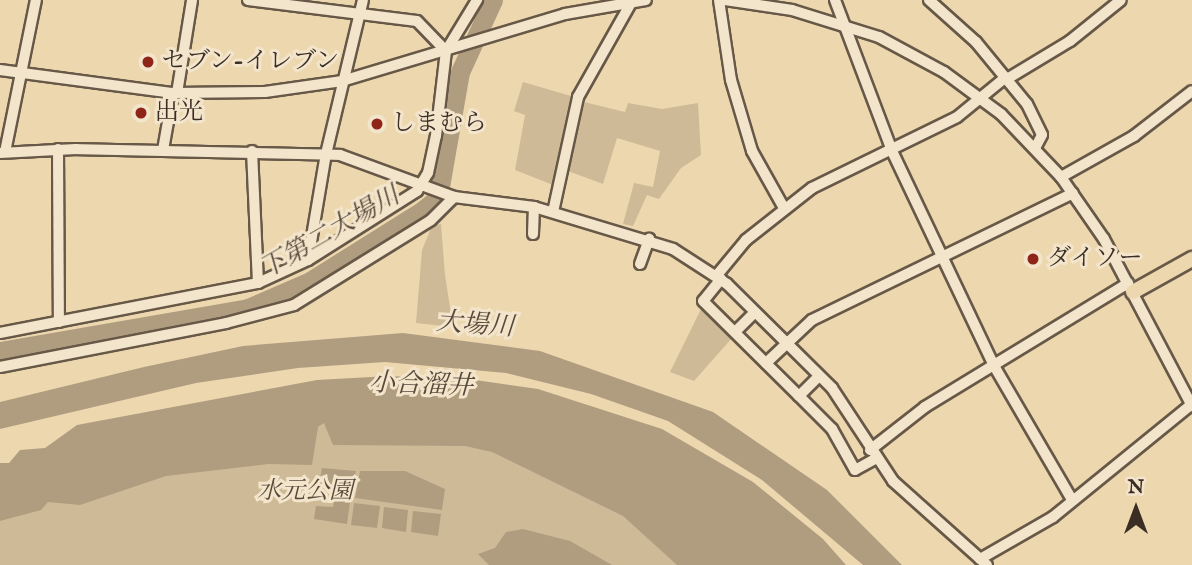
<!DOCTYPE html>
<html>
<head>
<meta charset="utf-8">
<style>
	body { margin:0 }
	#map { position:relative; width:1192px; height:565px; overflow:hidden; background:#edd7af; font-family:"IM FELL English","Noto Serif JP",serif }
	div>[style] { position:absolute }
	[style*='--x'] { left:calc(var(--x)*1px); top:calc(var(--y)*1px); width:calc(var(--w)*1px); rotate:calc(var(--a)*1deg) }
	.green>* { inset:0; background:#cfba97 }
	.water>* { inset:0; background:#b09d80 }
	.river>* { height:19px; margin:-9.5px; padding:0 9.5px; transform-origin:9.5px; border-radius:9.5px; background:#b09d80 }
	.roads { filter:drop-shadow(2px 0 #675847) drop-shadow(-2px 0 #675847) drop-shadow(0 2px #675847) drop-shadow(0 -2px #675847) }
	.minor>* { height:10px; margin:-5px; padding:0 5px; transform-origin:5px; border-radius:5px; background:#f3e5cb }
	.major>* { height:14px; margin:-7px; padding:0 7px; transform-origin:7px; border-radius:7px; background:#edd7af }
	.dots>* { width:19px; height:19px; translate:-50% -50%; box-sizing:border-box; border:4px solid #f3e5cb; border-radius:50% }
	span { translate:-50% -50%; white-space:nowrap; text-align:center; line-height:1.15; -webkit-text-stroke:6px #f3e5cb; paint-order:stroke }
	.poi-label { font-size:24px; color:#3a2d24 }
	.left { translate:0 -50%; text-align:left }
	.park-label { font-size:24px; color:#58493b; font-style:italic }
	.water-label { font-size:26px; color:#58493b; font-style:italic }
	.north { position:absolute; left:1101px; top:474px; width:70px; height:70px; -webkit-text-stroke:5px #f3e5cb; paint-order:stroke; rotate:0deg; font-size:19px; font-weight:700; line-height:28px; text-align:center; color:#3a2d24 }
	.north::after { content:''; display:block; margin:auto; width:24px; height:32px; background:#3a2d24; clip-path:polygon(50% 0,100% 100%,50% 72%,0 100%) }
</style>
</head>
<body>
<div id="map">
	<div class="green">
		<i style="clip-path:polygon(523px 82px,571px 96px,553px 185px,515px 170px,525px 115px,514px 111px)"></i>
		<i style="clip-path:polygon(584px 102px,625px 112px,628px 103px,662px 109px,698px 103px,701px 155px,681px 168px,659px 199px,647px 195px,633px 226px,623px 224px,634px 183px,653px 187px,660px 151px,617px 138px,603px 184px,568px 171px)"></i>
		<i style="clip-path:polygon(441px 224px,445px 275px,453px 327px,416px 323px,422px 250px,432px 226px)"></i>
		<i style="clip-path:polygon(703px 305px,729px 327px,727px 332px,732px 338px,694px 381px,670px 372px)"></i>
		<i style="clip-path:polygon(292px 418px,475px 429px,763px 565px,0 565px,0 504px)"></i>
	</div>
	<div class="water">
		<i style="clip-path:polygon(403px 333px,540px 351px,713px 412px,827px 490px,902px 565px,863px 565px,762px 480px,668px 421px,591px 394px,506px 373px,385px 362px,298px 368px,196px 383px,0 429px,0 402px,144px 367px,243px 346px)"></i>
		<i style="clip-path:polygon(389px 376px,475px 380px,538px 389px,662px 429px,753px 482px,823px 539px,846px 565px,677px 565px,623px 516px,492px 452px,465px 446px,333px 445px,324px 423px,318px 427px,312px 465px,268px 464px,166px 476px,80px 505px,48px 502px,41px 510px,0 521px,0 463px,9px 463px,20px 450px,45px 448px,77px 425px,317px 380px)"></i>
		<i style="clip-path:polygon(322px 468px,356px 471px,350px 497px,334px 495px,335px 487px,319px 485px)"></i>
		<i style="clip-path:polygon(360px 471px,405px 471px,445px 489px,442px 510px,355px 498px)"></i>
		<i style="clip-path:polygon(334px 500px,350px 502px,347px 524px,314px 519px,316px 506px,333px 507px)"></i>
		<i style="clip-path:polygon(354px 503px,380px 506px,377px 528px,351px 525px)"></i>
		<i style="clip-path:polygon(384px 507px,408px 510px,406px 532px,382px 528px)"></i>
		<i style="clip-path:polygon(413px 511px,441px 514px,438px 536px,411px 532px)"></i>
		<i style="clip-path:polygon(523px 529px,570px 541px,612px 565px,489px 565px,478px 554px,495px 548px,506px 532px)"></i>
	</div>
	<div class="river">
		<i style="--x:0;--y:351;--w:252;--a:-9.8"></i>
		<i style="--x:248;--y:308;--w:68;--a:-23.5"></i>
		<i style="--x:310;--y:281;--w:133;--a:-32.1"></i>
		<i style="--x:423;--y:210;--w:19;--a:-39"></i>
		<i style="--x:438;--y:198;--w:128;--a:-80.1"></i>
		<i style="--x:460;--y:72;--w:79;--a:-65.4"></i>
	</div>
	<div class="roads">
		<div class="minor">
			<i style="--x:248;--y:0;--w:170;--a:7.1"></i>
			<i style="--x:417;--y:21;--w:42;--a:46"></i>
			<i style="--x:719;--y:0;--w:81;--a:81.5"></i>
			<i style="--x:731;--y:80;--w:74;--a:73.5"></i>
			<i style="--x:752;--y:151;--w:65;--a:60.7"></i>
			<i style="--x:725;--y:0;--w:68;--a:8.5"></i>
			<i style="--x:792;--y:10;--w:91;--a:17.2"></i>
			<i style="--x:879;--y:37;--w:74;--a:28.3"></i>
			<i style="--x:944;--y:72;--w:71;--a:36.4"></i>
			<i style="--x:1001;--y:114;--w:87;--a:46.4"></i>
			<i style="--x:1061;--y:177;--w:75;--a:55.3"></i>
			<i style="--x:1104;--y:239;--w:189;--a:62.2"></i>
			<i style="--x:835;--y:0;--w:161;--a:69.3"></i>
			<i style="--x:892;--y:151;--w:236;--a:64.6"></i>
			<i style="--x:993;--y:364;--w:157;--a:59.8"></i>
			<i style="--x:929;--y:0;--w:63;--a:41.8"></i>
			<i style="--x:976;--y:42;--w:80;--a:50.6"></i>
			<i style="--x:1027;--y:104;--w:34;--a:64"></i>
			<i style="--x:1042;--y:135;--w:15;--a:118"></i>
			<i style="--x:0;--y:70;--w:175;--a:7.6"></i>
			<i style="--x:173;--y:93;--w:92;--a:-0.6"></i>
			<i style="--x:265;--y:92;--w:78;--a:-8.1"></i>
			<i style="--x:342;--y:81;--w:233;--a:-16.7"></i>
			<i style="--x:565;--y:14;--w:82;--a:-9.8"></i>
			<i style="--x:1007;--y:79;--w:74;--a:-31.1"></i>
			<i style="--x:1070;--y:41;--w:65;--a:-38.8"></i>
			<i style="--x:177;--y:93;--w:94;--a:-80.8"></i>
			<i style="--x:58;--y:149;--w:173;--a:89.7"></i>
			<i style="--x:163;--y:150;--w:58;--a:-80"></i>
			<i style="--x:252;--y:151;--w:132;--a:87.4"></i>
			<i style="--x:5;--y:152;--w:155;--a:-78.5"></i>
			<i style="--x:0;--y:153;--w:76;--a:-3"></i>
			<i style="--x:76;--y:149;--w:264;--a:1.3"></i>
			<i style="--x:340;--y:155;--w:121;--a:20.2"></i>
			<i style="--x:454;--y:197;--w:81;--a:7.1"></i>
			<i style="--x:534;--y:207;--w:145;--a:16.8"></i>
			<i style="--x:673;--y:249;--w:64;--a:32.9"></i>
			<i style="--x:727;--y:284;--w:148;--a:44.7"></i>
			<i style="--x:832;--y:388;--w:111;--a:56.7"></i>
			<i style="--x:893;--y:481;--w:126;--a:41.8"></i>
			<i style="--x:1061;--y:177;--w:84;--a:-29.3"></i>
			<i style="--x:1134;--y:136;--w:73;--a:-37.8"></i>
			<i style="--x:553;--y:212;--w:118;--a:-77.7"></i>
			<i style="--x:578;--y:97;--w:110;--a:-60.6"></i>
			<i style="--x:533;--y:234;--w:27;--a:-88"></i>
			<i style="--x:308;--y:260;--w:108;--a:-80.4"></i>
			<i style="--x:326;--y:154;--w:158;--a:-76.5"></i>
			<i style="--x:640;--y:264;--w:27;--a:-70"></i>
			<i style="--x:717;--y:275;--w:45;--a:-50.4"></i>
			<i style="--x:746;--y:240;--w:84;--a:-38.2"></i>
			<i style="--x:812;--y:188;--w:161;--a:-26.1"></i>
			<i style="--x:957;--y:117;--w:63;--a:-39.2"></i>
			<i style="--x:721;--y:279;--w:28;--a:129"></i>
			<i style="--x:703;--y:301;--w:135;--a:44.7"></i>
			<i style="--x:799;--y:396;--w:28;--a:-45"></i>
			<i style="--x:735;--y:332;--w:28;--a:-45"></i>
			<i style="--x:0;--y:333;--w:263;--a:-11"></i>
			<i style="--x:258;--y:283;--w:55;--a:-24.7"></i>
			<i style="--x:308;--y:260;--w:129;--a:-32.3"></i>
			<i style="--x:417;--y:191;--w:21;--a:-59"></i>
			<i style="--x:428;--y:173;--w:38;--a:-78"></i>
			<i style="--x:436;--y:136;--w:86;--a:-83.3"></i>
			<i style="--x:446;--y:51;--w:60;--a:-58.7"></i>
			<i style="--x:766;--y:363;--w:63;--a:-43.1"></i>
			<i style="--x:812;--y:320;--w:290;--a:-25.9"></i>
			<i style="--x:0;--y:367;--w:230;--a:-11"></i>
			<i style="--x:226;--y:323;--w:70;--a:-14.8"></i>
			<i style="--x:294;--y:305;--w:161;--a:-31.8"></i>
			<i style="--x:431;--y:220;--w:33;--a:-45"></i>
			<i style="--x:799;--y:396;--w:47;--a:45"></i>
			<i style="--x:832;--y:429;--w:47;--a:60.7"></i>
			<i style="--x:855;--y:470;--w:23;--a:-29"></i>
			<i style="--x:870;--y:450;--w:70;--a:-38"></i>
			<i style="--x:925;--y:407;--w:238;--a:-31.4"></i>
			<i style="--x:980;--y:559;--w:84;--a:-29.9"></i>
			<i style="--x:1053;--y:517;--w:179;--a:-39.1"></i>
		</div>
		<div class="major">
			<i style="--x:1133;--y:292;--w:68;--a:-29.2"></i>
		</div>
	</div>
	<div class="dots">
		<i style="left:148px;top:62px;background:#8f2418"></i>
		<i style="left:141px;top:113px;background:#8f2418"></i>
		<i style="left:377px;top:124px;background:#8f2418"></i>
		<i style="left:1033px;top:259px;background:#8f2418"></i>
	</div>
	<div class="poi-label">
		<span class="left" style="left:162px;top:62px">セブン-イレブン</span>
		<span class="left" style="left:155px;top:113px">出光</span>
		<span class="left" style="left:391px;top:124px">しまむら</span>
		<span class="left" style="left:1047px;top:259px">ダイソー</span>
	</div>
	<div class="park-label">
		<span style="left:305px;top:492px">水元公園</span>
	</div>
	<div class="water-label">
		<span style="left:330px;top:233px;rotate:-30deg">下第二大場川</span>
		<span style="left:475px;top:325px;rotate:4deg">大場川</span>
		<span style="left:421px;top:385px;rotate:2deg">小合溜井</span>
	</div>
	<div class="north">N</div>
</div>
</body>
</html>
